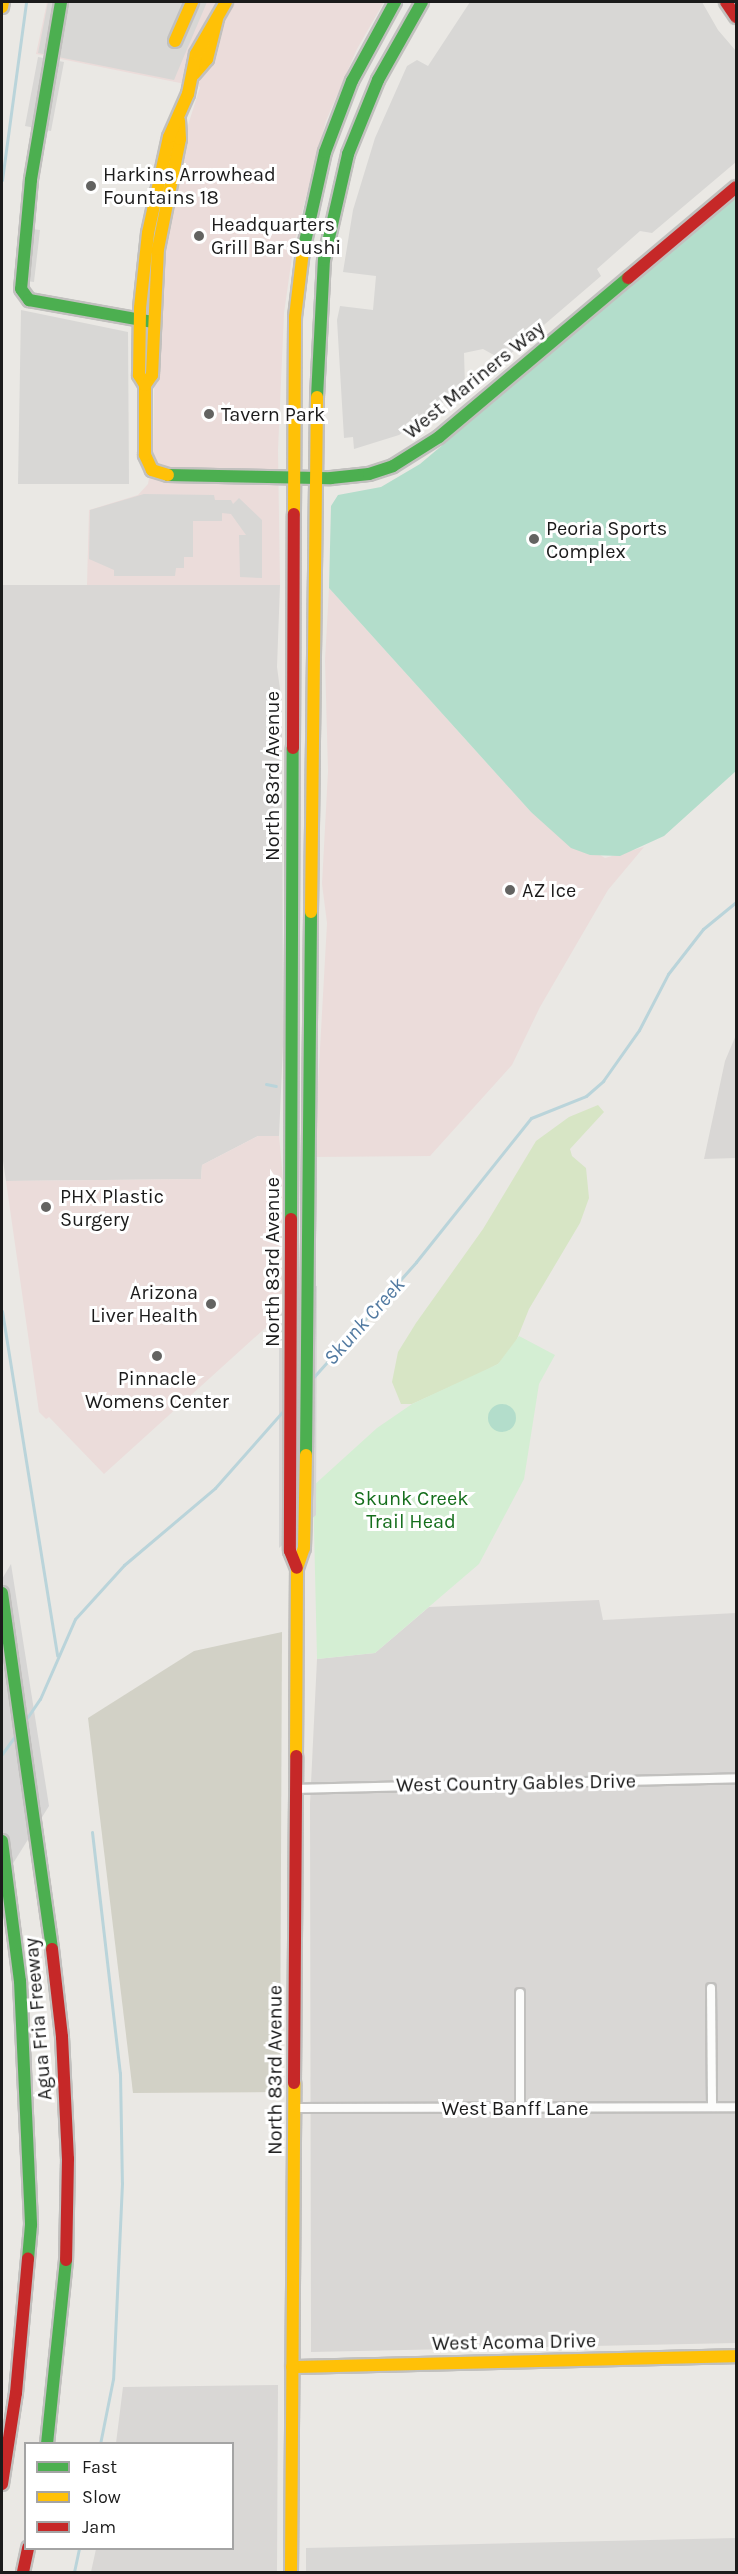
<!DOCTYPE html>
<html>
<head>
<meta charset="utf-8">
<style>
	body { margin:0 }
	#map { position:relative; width:738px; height:2574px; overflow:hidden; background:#eae8e4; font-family:Karla,sans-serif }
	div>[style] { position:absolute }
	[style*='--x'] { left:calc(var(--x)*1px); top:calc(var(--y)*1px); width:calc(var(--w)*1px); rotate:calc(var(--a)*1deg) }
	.residential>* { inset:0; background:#d9d7d5 }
	.commercial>* { inset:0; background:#ebdcda }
	.religious>* { inset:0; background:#d8d7d5 }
	.construction>* { inset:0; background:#d2d1c6 }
	.grass>* { inset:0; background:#d7e5c5 }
	.park>* { inset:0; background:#d4eed3 }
	.pitch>* { inset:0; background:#b3ddcb }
	.round { border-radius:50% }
	.pier>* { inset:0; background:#d7d6d5 }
	.stream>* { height:3px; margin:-1.5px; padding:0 1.5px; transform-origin:1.5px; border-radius:1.5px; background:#bad4da }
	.roads { filter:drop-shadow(2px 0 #c1c0be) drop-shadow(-2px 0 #c1c0be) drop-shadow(0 2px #c1c0be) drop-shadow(0 -2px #c1c0be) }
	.street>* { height:8px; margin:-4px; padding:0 4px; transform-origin:4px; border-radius:4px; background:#fcfcfb }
	.fast>* { height:12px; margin:-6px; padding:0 6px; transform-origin:6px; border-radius:6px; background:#4caf50 }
	.slow>* { height:12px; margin:-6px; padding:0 6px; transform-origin:6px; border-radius:6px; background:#ffc107 }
	.jam>* { height:12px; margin:-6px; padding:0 6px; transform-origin:6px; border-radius:6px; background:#c62828 }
	.dots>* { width:16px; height:16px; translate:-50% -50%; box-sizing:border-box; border:3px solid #fff; border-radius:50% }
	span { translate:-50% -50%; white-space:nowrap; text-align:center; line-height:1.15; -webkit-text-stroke:6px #fff; paint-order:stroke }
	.poi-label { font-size:20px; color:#1b1b1b }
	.left { translate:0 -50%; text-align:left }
	.right { translate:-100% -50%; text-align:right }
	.street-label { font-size:20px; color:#1b1b1b }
	.park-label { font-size:20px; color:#156e1c }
	.water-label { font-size:21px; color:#527aa1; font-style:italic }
	.frame { position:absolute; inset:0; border:3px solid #1b1b1b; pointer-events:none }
	.legend { position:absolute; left:24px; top:2442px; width:210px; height:108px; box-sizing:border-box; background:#fff; border:2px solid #a4a4a4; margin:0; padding:8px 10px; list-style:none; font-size:18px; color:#1b1b1b }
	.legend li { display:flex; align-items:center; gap:12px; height:30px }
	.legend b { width:30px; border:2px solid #a4a4a4 }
</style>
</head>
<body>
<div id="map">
	<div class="residential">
		<i style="clip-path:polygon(2px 585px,280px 585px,277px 667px,282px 704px,283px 1045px,279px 1136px,258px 1136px,202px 1165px,201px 1179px,6px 1181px,2px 1154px)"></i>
		<i style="clip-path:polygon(736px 1035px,736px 1158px,704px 1159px,725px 1061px)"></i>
		<i style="clip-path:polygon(599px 1600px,603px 1620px,736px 1613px,736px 2343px,311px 2352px,310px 1804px,317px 1659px,375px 1653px,429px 1607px)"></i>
		<i style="clip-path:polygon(278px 2385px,277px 2572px,91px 2572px,96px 2549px,232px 2548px,232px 2444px,116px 2443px,123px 2387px)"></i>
	</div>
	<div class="commercial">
		<i style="clip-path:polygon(47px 2px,384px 2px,357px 49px,326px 121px,294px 243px,284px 313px,278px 450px,280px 585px,87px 585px,89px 510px,138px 495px,148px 484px,153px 454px,156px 286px,178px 157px,200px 87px,36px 54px)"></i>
		<i style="clip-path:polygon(329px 588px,531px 812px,605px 858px,644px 847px,608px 890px,540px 1007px,512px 1065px,430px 1156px,314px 1157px,327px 923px,322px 884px,328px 771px,325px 660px)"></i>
		<i style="clip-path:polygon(258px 1136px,279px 1136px,285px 1200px,284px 1311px,104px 1474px,49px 1417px,46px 1419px,39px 1412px,6px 1181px,201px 1179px,202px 1165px)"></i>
	</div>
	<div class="religious">
		<i style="clip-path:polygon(48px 2px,207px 2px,174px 80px,38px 53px)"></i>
		<i style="clip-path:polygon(470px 2px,702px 2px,718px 30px,736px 51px,736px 162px,652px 233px,640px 231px,597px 269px,601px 276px,503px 360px,483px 349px,464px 353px,465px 386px,399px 435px,354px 449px,353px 437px,344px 438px,337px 320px,340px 306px,373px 310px,376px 276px,343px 272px,353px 210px,375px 138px,407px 66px,417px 60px,428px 66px)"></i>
		<i style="clip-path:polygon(38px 57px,64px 62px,51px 131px,25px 126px)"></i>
		<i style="clip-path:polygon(32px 229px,40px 230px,34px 282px,26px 281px)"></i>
		<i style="clip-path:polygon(21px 310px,128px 332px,129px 484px,18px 484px)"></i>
		<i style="clip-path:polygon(144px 494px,214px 495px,215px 500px,231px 500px,233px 504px,239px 498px,262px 520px,262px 578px,240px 577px,239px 535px,246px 535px,231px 514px,222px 513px,222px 521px,193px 521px,193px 557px,184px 557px,184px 568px,176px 568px,175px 576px,114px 576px,114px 570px,89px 559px,90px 510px)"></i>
		<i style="clip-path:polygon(736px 2538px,736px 2572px,306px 2572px,306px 2548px)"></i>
	</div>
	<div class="construction">
		<i style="clip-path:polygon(282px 1632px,280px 2092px,133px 2093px,88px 1718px,194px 1651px)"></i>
	</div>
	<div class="grass">
		<i style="clip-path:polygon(598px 1105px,604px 1112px,570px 1149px,572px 1156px,586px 1168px,589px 1198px,580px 1223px,529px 1309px,513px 1349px,498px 1364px,479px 1374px,412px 1404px,401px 1404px,392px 1382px,398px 1352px,416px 1323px,483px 1229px,536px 1141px,569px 1117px)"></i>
	</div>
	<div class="park">
		<i style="clip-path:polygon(519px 1336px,555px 1355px,539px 1384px,524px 1479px,479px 1564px,375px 1653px,317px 1659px,313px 1486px,377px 1428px,412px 1404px,498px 1364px)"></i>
	</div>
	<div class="pitch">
		<i style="clip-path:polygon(736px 197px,736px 771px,664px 836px,620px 856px,590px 855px,571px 848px,531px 812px,329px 588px,331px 506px,338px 495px,381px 487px,420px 464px)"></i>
		<i class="round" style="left:488px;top:1404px;width:28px;height:28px"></i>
	</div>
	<div class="pier">
		<i style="clip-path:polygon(313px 1286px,317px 1286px,316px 1515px,279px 1548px,279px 1316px)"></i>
		<i style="clip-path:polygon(11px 1564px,49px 1806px,2px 1881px,2px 1579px)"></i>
	</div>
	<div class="stream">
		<i style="--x:2;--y:180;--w:180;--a:-82.3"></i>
		<i style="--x:266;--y:1084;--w:10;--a:11"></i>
		<i style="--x:2;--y:1311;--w:349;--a:80.9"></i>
		<i style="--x:311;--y:1380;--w:158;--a:-48.3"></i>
		<i style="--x:416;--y:1262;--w:184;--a:-51.4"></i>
		<i style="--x:531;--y:1118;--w:59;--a:-21.8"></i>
		<i style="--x:586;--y:1096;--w:23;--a:-41"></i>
		<i style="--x:603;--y:1081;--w:62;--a:-54.8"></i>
		<i style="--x:639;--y:1030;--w:63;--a:-62.6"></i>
		<i style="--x:668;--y:974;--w:57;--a:-52.1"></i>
		<i style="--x:703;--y:929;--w:43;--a:-39.3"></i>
		<i style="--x:27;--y:1718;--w:23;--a:-56"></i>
		<i style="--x:40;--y:1699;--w:87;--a:-66.4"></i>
		<i style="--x:75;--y:1619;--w:73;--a:-47.8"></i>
		<i style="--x:124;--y:1565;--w:119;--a:-40.2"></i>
		<i style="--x:215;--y:1488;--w:106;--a:-48.5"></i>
		<i style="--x:2;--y:1754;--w:26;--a:-54"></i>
		<i style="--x:92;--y:1832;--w:243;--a:83.4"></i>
		<i style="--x:120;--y:2073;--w:110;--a:89"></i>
		<i style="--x:122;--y:2183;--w:196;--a:92.6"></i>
		<i style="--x:113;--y:2379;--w:66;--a:101.3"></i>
		<i style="--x:74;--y:2572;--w:25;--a:-78"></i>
	</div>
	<div class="roads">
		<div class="street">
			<i style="--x:296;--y:1789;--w:440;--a:-1.4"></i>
			<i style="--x:711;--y:1988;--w:119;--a:89.5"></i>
			<i style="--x:520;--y:1993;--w:115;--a:90"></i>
			<i style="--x:294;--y:2108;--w:442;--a:-0.1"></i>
		</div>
		<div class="fast">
			<i style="--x:61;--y:2;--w:181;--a:99.6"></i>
			<i style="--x:31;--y:180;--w:109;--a:95.2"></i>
			<i style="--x:21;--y:289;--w:14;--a:54"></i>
			<i style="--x:29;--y:300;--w:125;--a:10.1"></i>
			<i style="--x:303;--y:251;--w:101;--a:-77.5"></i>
			<i style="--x:325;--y:152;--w:76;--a:-69.2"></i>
			<i style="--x:352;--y:81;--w:90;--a:-61.4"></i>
			<i style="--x:317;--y:397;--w:137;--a:-87.1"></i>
			<i style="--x:324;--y:260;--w:109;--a:-77.2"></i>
			<i style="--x:348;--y:154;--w:80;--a:-67.9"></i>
			<i style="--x:378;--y:80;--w:90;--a:-60.6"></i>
			<i style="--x:168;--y:475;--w:163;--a:1.1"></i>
			<i style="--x:331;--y:478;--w:38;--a:-6"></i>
			<i style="--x:369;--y:474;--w:25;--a:-18"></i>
			<i style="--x:393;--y:466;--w:54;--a:-32.2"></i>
			<i style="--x:439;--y:437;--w:247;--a:-40.1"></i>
			<i style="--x:291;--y:1219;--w:471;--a:-89.8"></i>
			<i style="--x:306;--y:1455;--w:543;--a:-89.47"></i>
			<i style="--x:2;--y:1593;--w:359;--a:82"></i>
			<i style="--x:2;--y:1841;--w:141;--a:82.7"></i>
			<i style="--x:20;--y:1981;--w:244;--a:87.4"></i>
			<i style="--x:31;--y:2225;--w:34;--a:95"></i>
			<i style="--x:47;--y:2444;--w:185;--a:-84.1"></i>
		</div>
		<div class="slow">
			<i style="--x:2;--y:7;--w:5;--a:-79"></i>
			<i style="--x:175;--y:41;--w:43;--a:-66.4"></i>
			<i style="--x:194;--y:74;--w:20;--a:-49"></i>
			<i style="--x:207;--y:59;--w:41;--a:-76"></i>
			<i style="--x:145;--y:385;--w:12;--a:-55"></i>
			<i style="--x:152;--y:375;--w:126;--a:-87.3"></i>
			<i style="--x:158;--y:249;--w:112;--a:-78.7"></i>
			<i style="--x:180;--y:139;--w:18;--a:-93"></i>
			<i style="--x:168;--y:475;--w:17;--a:-163"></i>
			<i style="--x:152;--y:470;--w:17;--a:-115"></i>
			<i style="--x:145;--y:455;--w:70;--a:-90"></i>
			<i style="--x:145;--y:385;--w:12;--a:-121"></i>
			<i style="--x:139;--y:375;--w:67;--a:-89.1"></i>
			<i style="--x:140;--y:308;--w:75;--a:-83.9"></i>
			<i style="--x:148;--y:233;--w:98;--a:-77.7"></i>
			<i style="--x:169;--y:137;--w:47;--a:-66.2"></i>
			<i style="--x:188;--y:94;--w:41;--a:-78.7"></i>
			<i style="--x:196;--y:54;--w:60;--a:-60"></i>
			<i style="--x:294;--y:514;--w:197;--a:-89.7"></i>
			<i style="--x:295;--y:317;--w:66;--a:-83.1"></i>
			<i style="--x:311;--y:912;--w:515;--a:-89.33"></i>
			<i style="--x:296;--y:1756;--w:188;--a:-89.7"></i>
			<i style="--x:297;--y:1568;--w:21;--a:-71"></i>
			<i style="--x:304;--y:1548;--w:93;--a:-88.8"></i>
			<i style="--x:292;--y:2367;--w:444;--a:-1.4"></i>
			<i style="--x:291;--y:2572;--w:489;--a:-89.6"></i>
		</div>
		<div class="jam">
			<i style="--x:726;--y:2;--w:18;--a:56"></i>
			<i style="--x:628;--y:278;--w:141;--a:-40.1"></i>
			<i style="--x:293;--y:748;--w:234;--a:-89.8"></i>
			<i style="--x:291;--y:1219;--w:332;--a:90.2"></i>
			<i style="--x:290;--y:1551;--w:18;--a:68"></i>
			<i style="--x:52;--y:1949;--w:89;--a:83.5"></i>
			<i style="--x:62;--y:2037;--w:122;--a:87.2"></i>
			<i style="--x:68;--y:2159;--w:101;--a:91.1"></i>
			<i style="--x:294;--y:2083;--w:327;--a:-89.6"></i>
			<i style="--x:2;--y:2484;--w:92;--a:-81.3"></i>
			<i style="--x:16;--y:2393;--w:135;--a:-84.9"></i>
			<i style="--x:23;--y:2572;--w:25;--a:-78"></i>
		</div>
	</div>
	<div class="dots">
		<i style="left:91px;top:186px;background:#636361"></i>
		<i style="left:199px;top:236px;background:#636361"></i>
		<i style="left:209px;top:414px;background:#636361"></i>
		<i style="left:534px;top:539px;background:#636361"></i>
		<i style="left:510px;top:890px;background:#636361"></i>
		<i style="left:46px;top:1207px;background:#636361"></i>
		<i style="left:211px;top:1304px;background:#636361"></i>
		<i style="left:157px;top:1356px;background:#636361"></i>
	</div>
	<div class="poi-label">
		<span class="left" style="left:103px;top:186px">Harkins Arrowhead<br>Fountains 18</span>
		<span class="left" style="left:211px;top:236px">Headquarters<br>Grill Bar Sushi</span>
		<span class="left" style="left:221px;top:414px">Tavern Park</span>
		<span class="left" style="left:546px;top:540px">Peoria Sports<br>Complex</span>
		<span class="left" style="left:522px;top:890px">AZ Ice</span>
		<span class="left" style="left:60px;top:1208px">PHX Plastic<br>Surgery</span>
		<span class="right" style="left:198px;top:1304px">Arizona<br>Liver Health</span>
		<span style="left:157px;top:1390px">Pinnacle<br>Womens Center</span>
	</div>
	<div class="street-label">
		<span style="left:474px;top:380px;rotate:-39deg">West Mariners Way</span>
		<span style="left:272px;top:776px;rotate:-90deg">North 83rd Avenue</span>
		<span style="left:272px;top:1262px;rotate:-90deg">North 83rd Avenue</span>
		<span style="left:516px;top:1783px;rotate:-1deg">West Country Gables Drive</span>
		<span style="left:38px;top:2019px;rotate:-95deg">Agua Fria Freeway</span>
		<span style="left:275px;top:2070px;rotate:-90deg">North 83rd Avenue</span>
		<span style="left:515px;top:2108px">West Banff Lane</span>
		<span style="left:514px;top:2342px;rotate:-1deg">West Acoma Drive</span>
	</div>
	<div class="park-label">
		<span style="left:411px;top:1510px">Skunk Creek<br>Trail Head</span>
	</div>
	<div class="water-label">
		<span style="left:364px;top:1321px;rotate:-48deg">Skunk Creek</span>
	</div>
	<div class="frame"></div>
	<ul class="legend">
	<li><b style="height:8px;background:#4caf50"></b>Fast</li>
	<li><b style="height:8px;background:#ffc107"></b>Slow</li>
	<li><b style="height:8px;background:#c62828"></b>Jam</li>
	</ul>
</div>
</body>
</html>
